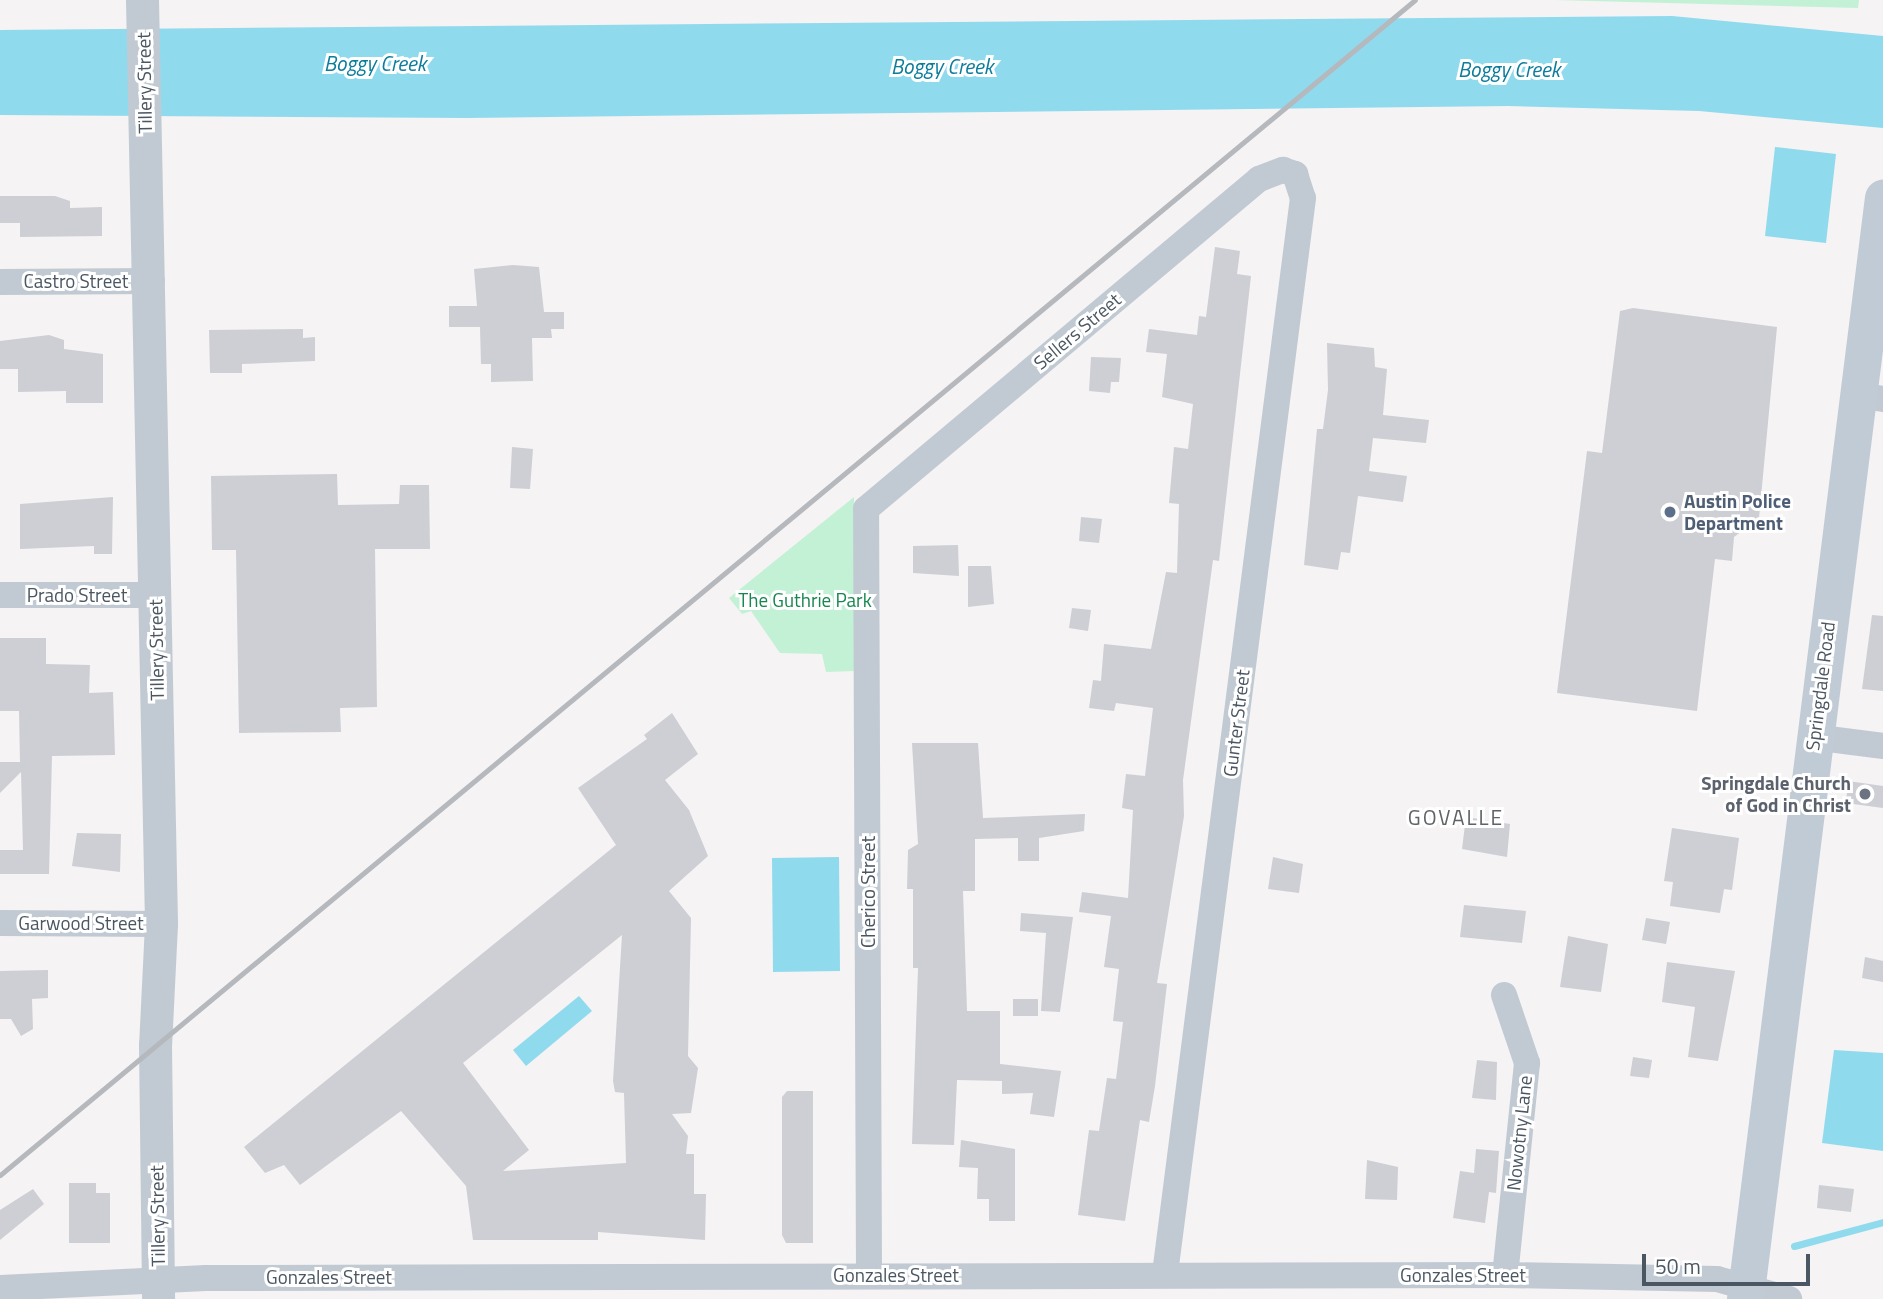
<!DOCTYPE html>
<html>
<head>
<meta charset="utf-8">
<style>
	body { margin:0 }
	#map { position:relative; width:1883px; height:1299px; overflow:hidden; background:#f5f3f3; font-family:"Titillium Web",sans-serif }
	div>[style] { position:absolute }
	[style*='--x'] { left:calc(var(--x)*1px); top:calc(var(--y)*1px); width:calc(var(--w)*1px); rotate:calc(var(--a)*1deg) }
	.green>* { inset:0; background:#c3f1d5 }
	.water>* { inset:0; background:#90daee }
	.stream>* { height:7px; margin:-3.5px; padding:0 3.5px; transform-origin:3.5px; border-radius:3.5px; background:#90daee }
	.building>* { inset:0; background:#cdcfd5 }
	.minor>* { height:26px; margin:-13px; padding:0 13px; transform-origin:13px; border-radius:13px; background:#c1cad2 }
	.tertiary>* { height:33px; margin:-16.5px; padding:0 16.5px; transform-origin:16.5px; border-radius:16.5px; background:#c1cad2 }
	.secondary>* { height:37px; margin:-18.5px; padding:0 18.5px; transform-origin:18.5px; border-radius:18.5px; background:#c1cbd6 }
	.rail>* { height:5px; margin:-2.5px; padding:0 2.5px; transform-origin:2.5px; border-radius:2.5px; background:#b5b8bd }
	.dots>* { width:19px; height:19px; translate:-50% -50%; box-sizing:border-box; border:4px solid #fff; border-radius:50% }
	span { translate:-50% -50%; white-space:nowrap; text-align:center; line-height:1.15; -webkit-text-stroke:6px #fff; paint-order:stroke }
	.street-label { font-size:19px; color:#4a5661 }
	.service-label { font-size:19px; color:#4e5e75; font-weight:700 }
	.left { translate:0 -50%; text-align:left }
	.park-label { font-size:19px; color:#17864f }
	.worship-label { font-size:19px; color:#5b616d; font-weight:700 }
	.right { translate:-100% -50%; text-align:right }
	.water-label { font-size:21px; color:#0c7c9b; font-style:italic }
	.neighbourhood-label { font-size:21px; color:#5f6368; letter-spacing:2px }
	.scale { position:absolute; left:1642px; top:1254px; width:168px; height:32px; box-sizing:border-box; border:4px solid #4a5661; border-top:0; padding-left:9px; font-size:21px; line-height:24px; white-space:nowrap; color:#4a5661; -webkit-text-stroke:5px #fff; paint-order:stroke }
</style>
</head>
<body>
<div id="map">
	<div class="green">
		<i style="clip-path:polygon(1555px 0,1859px 0,1858px 8px)"></i>
		<i style="clip-path:polygon(854px 497px,854px 671px,826px 672px,822px 654px,780px 653px,751px 611px,742px 614px,729px 598px)"></i>
	</div>
	<div class="water">
		<i style="clip-path:polygon(1672px 16px,1883px 36px,1883px 128px,1699px 111px,1508px 106px,467px 118px,0 115px,0 30px)"></i>
		<i style="clip-path:polygon(1775px 147px,1836px 154px,1826px 243px,1765px 236px)"></i>
		<i style="clip-path:polygon(839px 857px,840px 971px,773px 972px,772px 858px)"></i>
		<i style="clip-path:polygon(579px 996px,592px 1011px,526px 1066px,513px 1050px)"></i>
		<i style="clip-path:polygon(1834px 1050px,1883px 1053px,1883px 1151px,1822px 1143px)"></i>
	</div>
	<div class="stream">
		<i style="--x:1794;--y:1246;--w:92;--a:-15.1"></i>
	</div>
	<div class="building">
		<i style="clip-path:polygon(0 196px,55px 196px,70px 201px,70px 208px,102px 207px,102px 236px,20px 237px,20px 223px,0 223px)"></i>
		<i style="clip-path:polygon(1215px 247px,1240px 251px,1237px 274px,1251px 276px,1250px 285px,1219px 561px,1213px 560px,1183px 780px,1184px 816px,1157px 983px,1167px 984px,1155px 1086px,1149px 1122px,1140px 1120px,1125px 1221px,1078px 1215px,1089px 1130px,1099px 1131px,1107px 1078px,1116px 1079px,1123px 1022px,1113px 1021px,1119px 969px,1104px 967px,1111px 916px,1079px 912px,1082px 892px,1128px 898px,1133px 810px,1122px 808px,1126px 774px,1145px 776px,1153px 708px,1116px 703px,1114px 711px,1089px 708px,1093px 680px,1101px 681px,1104px 644px,1151px 649px,1166px 572px,1177px 573px,1179px 504px,1169px 503px,1174px 447px,1188px 449px,1193px 404px,1162px 397px,1167px 354px,1146px 352px,1149px 329px,1197px 335px,1199px 316px,1206px 317px)"></i>
		<i style="clip-path:polygon(513px 265px,539px 267px,544px 312px,564px 312px,564px 329px,551px 329px,552px 338px,532px 338px,533px 381px,491px 382px,491px 364px,481px 364px,480px 327px,449px 327px,449px 306px,477px 306px,474px 269px)"></i>
		<i style="clip-path:polygon(1633px 308px,1777px 327px,1759px 518px,1734px 537px,1732px 561px,1715px 559px,1697px 711px,1557px 693px,1587px 451px,1602px 453px,1620px 311px)"></i>
		<i style="clip-path:polygon(303px 329px,303px 338px,315px 337px,315px 361px,242px 364px,242px 373px,210px 373px,209px 330px)"></i>
		<i style="clip-path:polygon(49px 335px,64px 340px,64px 349px,103px 354px,103px 403px,66px 403px,66px 391px,18px 392px,18px 369px,0 369px,0 341px)"></i>
		<i style="clip-path:polygon(1327px 343px,1374px 348px,1375px 367px,1387px 369px,1383px 415px,1429px 420px,1426px 443px,1373px 438px,1369px 471px,1407px 476px,1403px 502px,1358px 496px,1350px 553px,1341px 552px,1338px 570px,1304px 565px,1317px 429px,1323px 429px,1328px 390px)"></i>
		<i style="clip-path:polygon(1091px 357px,1121px 358px,1119px 382px,1111px 382px,1110px 393px,1089px 391px)"></i>
		<i style="clip-path:polygon(512px 447px,533px 449px,530px 489px,510px 488px)"></i>
		<i style="clip-path:polygon(337px 474px,338px 505px,399px 504px,400px 485px,429px 485px,430px 549px,375px 549px,377px 707px,340px 708px,341px 732px,239px 733px,236px 550px,212px 550px,211px 476px)"></i>
		<i style="clip-path:polygon(113px 497px,112px 554px,94px 554px,94px 546px,20px 549px,20px 504px)"></i>
		<i style="clip-path:polygon(1081px 517px,1102px 519px,1099px 543px,1079px 541px)"></i>
		<i style="clip-path:polygon(958px 545px,959px 576px,913px 573px,913px 546px)"></i>
		<i style="clip-path:polygon(968px 566px,991px 566px,994px 604px,968px 607px)"></i>
		<i style="clip-path:polygon(1072px 608px,1091px 610px,1088px 631px,1069px 628px)"></i>
		<i style="clip-path:polygon(1872px 615px,1883px 616px,1883px 691px,1862px 689px)"></i>
		<i style="clip-path:polygon(0 638px,46px 638px,46px 664px,90px 665px,89px 693px,113px 692px,115px 755px,52px 756px,49px 874px,0 874px,0 850px,23px 850px,21px 772px,0 793px,0 762px,20px 762px,19px 711px,0 711px)"></i>
		<i style="clip-path:polygon(evenodd,672px 713px,698px 754px,665px 780px,689px 810px,708px 856px,669px 891px,691px 918px,688px 1056px,698px 1068px,691px 1113px,672px 1114px,688px 1136px,686px 1154px,694px 1154px,694px 1194px,706px 1194px,705px 1240px,598px 1232px,598px 1240px,473px 1240px,466px 1186px,401px 1111px,300px 1185px,284px 1165px,265px 1173px,244px 1147px,616px 845px,578px 788px,647px 739px,644px 735px,672px 713px,622px 935px,613px 1081px,615px 1092px,624px 1093px,626px 1163px,503px 1171px,529px 1150px,463px 1063px,622px 935px)"></i>
		<i style="clip-path:polygon(912px 743px,978px 743px,983px 818px,1085px 814px,1084px 831px,1039px 838px,1039px 861px,1018px 861px,1018px 838px,975px 839px,975px 891px,963px 891px,967px 1011px,1000px 1011px,1000px 1064px,1061px 1071px,1054px 1117px,1030px 1114px,1033px 1093px,1002px 1094px,1002px 1081px,957px 1080px,954px 1145px,912px 1144px,918px 968px,913px 968px,913px 889px,907px 889px,908px 850px,918px 844px)"></i>
		<i style="clip-path:polygon(1848px 781px,1883px 786px,1883px 808px,1846px 803px)"></i>
		<i style="clip-path:polygon(1466px 817px,1510px 824px,1507px 857px,1462px 849px)"></i>
		<i style="clip-path:polygon(1672px 828px,1739px 838px,1732px 890px,1724px 889px,1720px 913px,1670px 906px,1673px 882px,1664px 881px)"></i>
		<i style="clip-path:polygon(77px 833px,121px 834px,120px 872px,72px 866px)"></i>
		<i style="clip-path:polygon(1273px 857px,1303px 864px,1299px 893px,1268px 889px)"></i>
		<i style="clip-path:polygon(1464px 905px,1526px 911px,1522px 943px,1460px 937px)"></i>
		<i style="clip-path:polygon(1021px 913px,1073px 917px,1060px 1012px,1041px 1011px,1046px 933px,1020px 931px)"></i>
		<i style="clip-path:polygon(1646px 918px,1670px 922px,1666px 944px,1642px 940px)"></i>
		<i style="clip-path:polygon(1568px 936px,1608px 944px,1601px 992px,1560px 987px)"></i>
		<i style="clip-path:polygon(1865px 957px,1883px 961px,1883px 982px,1862px 978px)"></i>
		<i style="clip-path:polygon(1667px 962px,1735px 971px,1718px 1061px,1688px 1057px,1695px 1007px,1662px 1002px)"></i>
		<i style="clip-path:polygon(48px 970px,48px 998px,32px 999px,33px 1029px,21px 1036px,11px 1019px,0 1019px,0 971px)"></i>
		<i style="clip-path:polygon(1013px 999px,1038px 999px,1038px 1016px,1013px 1016px)"></i>
		<i style="clip-path:polygon(1633px 1057px,1652px 1060px,1649px 1078px,1630px 1076px)"></i>
		<i style="clip-path:polygon(1477px 1060px,1497px 1062px,1496px 1100px,1472px 1098px)"></i>
		<i style="clip-path:polygon(787px 1091px,813px 1091px,813px 1243px,786px 1243px,782px 1235px,782px 1097px)"></i>
		<i style="clip-path:polygon(961px 1140px,1015px 1149px,1015px 1221px,989px 1221px,989px 1199px,977px 1199px,978px 1168px,959px 1167px)"></i>
		<i style="clip-path:polygon(1476px 1149px,1499px 1151px,1496px 1193px,1489px 1192px,1485px 1223px,1453px 1218px,1460px 1171px,1474px 1173px)"></i>
		<i style="clip-path:polygon(1367px 1160px,1398px 1167px,1397px 1200px,1365px 1199px)"></i>
		<i style="clip-path:polygon(69px 1183px,96px 1183px,96px 1193px,110px 1193px,110px 1243px,69px 1243px)"></i>
		<i style="clip-path:polygon(1819px 1185px,1854px 1189px,1851px 1212px,1817px 1208px)"></i>
		<i style="clip-path:polygon(33px 1189px,44px 1204px,0 1240px,0 1210px)"></i>
	</div>
	<div class="minor">
		<i style="--x:0;--y:282;--w:152;--a:-0.4"></i>
		<i style="--x:1858;--y:395;--w:25;--a:9"></i>
		<i style="--x:0;--y:595;--w:154;--a:0"></i>
		<i style="--x:1813;--y:737;--w:71;--a:7.3"></i>
		<i style="--x:0;--y:923;--w:161;--a:0.4"></i>
		<i style="--x:1504;--y:995;--w:72;--a:71.3"></i>
		<i style="--x:1527;--y:1063;--w:213;--a:95.9"></i>
		<i style="--x:869;--y:1274;--w:765;--a:-90.22"></i>
		<i style="--x:866;--y:509;--w:513;--a:-40.02"></i>
		<i style="--x:1259;--y:179;--w:26;--a:-21"></i>
		<i style="--x:1283;--y:170;--w:13;--a:18"></i>
		<i style="--x:1295;--y:174;--w:25;--a:72"></i>
		<i style="--x:1303;--y:198;--w:1085;--a:97.31"></i>
		<i style="--x:0;--y:1288;--w:206;--a:-2.8"></i>
		<i style="--x:206;--y:1278;--w:1299;--a:-0.13"></i>
		<i style="--x:1505;--y:1275;--w:212;--a:1.1"></i>
		<i style="--x:1717;--y:1279;--w:75;--a:15.5"></i>
	</div>
	<div class="tertiary">
		<i style="--x:142;--y:0;--w:924;--a:88.82"></i>
		<i style="--x:161;--y:924;--w:121;--a:92.8"></i>
		<i style="--x:155;--y:1045;--w:254;--a:89.3"></i>
	</div>
	<div class="secondary">
		<i style="--x:1745;--y:1299;--w:1110;--a:-82.86"></i>
	</div>
	<div class="rail">
		<i style="--x:0;--y:1175;--w:1839;--a:-39.71"></i>
	</div>
	<div class="dots">
		<i style="left:1670px;top:512px;background:#5c6f8a"></i>
		<i style="left:1865px;top:794px;background:#6b7280"></i>
	</div>
	<div class="street-label">
		<span style="left:144px;top:83px;rotate:-91deg">Tillery Street</span>
		<span style="left:76px;top:281px">Castro Street</span>
		<span style="left:1077px;top:331px;rotate:-40deg">Sellers Street</span>
		<span style="left:77px;top:595px">Prado Street</span>
		<span style="left:156px;top:650px;rotate:-91deg">Tillery Street</span>
		<span style="left:1820px;top:686px;rotate:-83deg">Springdale Road</span>
		<span style="left:1236px;top:723px;rotate:-83deg">Gunter Street</span>
		<span style="left:868px;top:892px;rotate:-90deg">Cherico Street</span>
		<span style="left:81px;top:923px">Garwood Street</span>
		<span style="left:1519px;top:1133px;rotate:-84deg">Nowotny Lane</span>
		<span style="left:157px;top:1216px;rotate:-91deg">Tillery Street</span>
		<span style="left:896px;top:1275px">Gonzales Street</span>
		<span style="left:1463px;top:1275px">Gonzales Street</span>
		<span style="left:329px;top:1277px">Gonzales Street</span>
	</div>
	<div class="service-label">
		<span class="left" style="left:1684px;top:512px">Austin Police<br>Department</span>
	</div>
	<div class="park-label">
		<span style="left:805px;top:600px">The Guthrie Park</span>
	</div>
	<div class="worship-label">
		<span class="right" style="left:1851px;top:794px">Springdale Church<br>of God in Christ</span>
	</div>
	<div class="water-label">
		<span style="left:375px;top:63px">Boggy Creek</span>
		<span style="left:942px;top:66px">Boggy Creek</span>
		<span style="left:1509px;top:69px">Boggy Creek</span>
	</div>
	<div class="neighbourhood-label">
		<span style="left:1456px;top:817px">GOVALLE</span>
	</div>
	<div class="scale">50 m</div>
</div>
</body>
</html>
